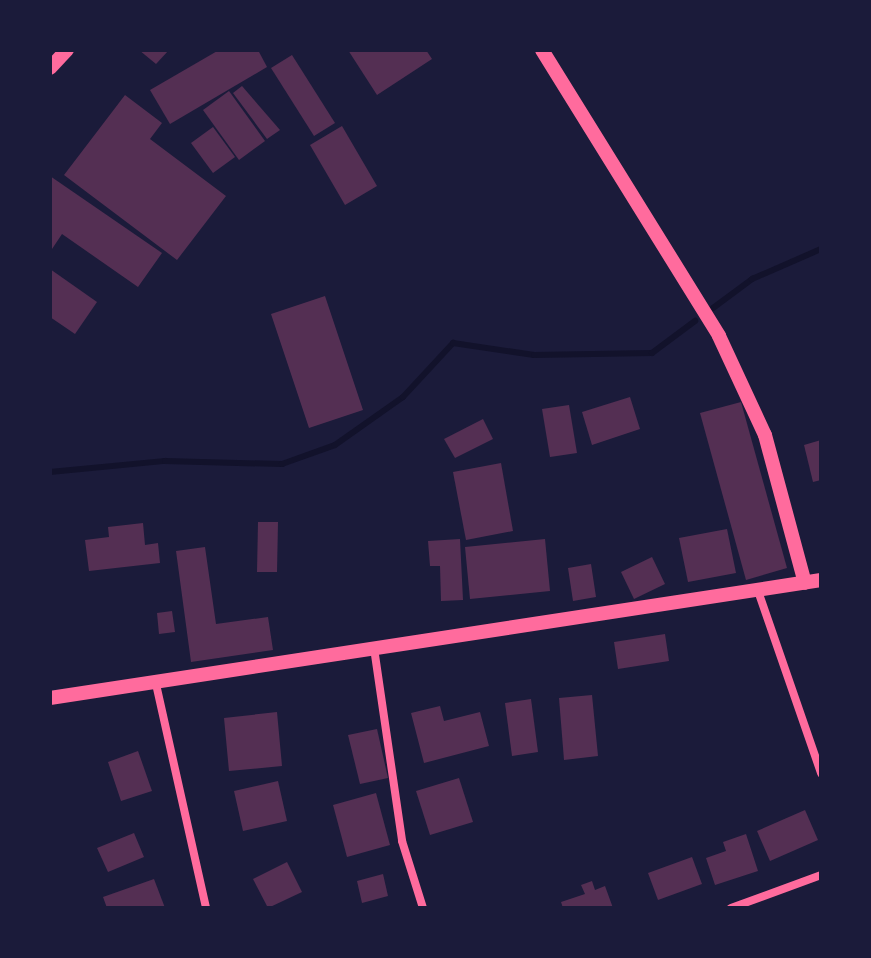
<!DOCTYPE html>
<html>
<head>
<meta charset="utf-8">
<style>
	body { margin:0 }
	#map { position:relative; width:871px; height:958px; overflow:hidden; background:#1b1b3a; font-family:"Fira Sans",sans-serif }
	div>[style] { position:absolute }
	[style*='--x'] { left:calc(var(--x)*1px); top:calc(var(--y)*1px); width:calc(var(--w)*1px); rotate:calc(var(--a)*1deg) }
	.stream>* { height:6px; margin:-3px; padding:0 3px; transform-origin:3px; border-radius:3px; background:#12122b }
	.building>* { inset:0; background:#542f53 }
	.minor>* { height:8px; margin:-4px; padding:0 4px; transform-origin:4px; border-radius:4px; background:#ff6b9d }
	.tertiary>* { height:14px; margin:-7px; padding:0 7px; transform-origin:7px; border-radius:7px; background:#ff6b9d }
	span { translate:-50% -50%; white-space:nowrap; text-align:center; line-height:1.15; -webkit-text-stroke:6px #1b1b3a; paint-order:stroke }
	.frame { position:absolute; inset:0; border:52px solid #1b1b3a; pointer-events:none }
</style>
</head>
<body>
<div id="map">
	<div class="stream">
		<i style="--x:713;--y:308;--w:49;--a:-36.6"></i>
		<i style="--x:752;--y:279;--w:75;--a:-23.5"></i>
		<i style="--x:50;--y:472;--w:116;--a:-5.5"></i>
		<i style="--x:165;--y:461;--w:117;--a:1.5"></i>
		<i style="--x:282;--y:464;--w:56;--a:-19.7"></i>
		<i style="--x:335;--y:445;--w:83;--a:-35.2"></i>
		<i style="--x:403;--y:397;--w:74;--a:-47.2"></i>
		<i style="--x:453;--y:343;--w:82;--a:8.4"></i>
		<i style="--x:534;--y:355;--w:118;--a:-1"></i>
		<i style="--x:652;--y:353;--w:54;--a:-36.7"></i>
	</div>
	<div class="building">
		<i style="clip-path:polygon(139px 50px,169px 50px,156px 64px)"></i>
		<i style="clip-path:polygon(219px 50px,258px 50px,267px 67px,170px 124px,150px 90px)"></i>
		<i style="clip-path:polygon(348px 50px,426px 50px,432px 59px,377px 95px)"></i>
		<i style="clip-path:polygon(292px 55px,335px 123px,314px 136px,271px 68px)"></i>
		<i style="clip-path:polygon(242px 86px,280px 130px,267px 139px,233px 93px)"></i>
		<i style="clip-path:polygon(229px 91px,265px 141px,239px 160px,203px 110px)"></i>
		<i style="clip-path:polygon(125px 95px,162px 123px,150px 139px,226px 196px,177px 260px,64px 175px)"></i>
		<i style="clip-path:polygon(342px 126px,377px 186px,345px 205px,310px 145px)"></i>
		<i style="clip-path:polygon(213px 127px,235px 157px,213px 173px,191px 143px)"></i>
		<i style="clip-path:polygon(50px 176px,162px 253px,138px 287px,62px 234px,50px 252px)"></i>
		<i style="clip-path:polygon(50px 269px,97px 302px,75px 334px,50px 317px)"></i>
		<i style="clip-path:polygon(325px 296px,363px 410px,309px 428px,271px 314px)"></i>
		<i style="clip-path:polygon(630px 397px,640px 429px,592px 445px,582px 412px)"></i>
		<i style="clip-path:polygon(741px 402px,787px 568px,746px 580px,700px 413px)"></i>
		<i style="clip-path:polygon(569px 405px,577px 453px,550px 457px,542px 409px)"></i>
		<i style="clip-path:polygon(483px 419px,493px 439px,455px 458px,444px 439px)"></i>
		<i style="clip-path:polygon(821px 440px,821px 480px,813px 482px,804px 445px)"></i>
		<i style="clip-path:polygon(501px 463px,513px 531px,466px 540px,453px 472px)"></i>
		<i style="clip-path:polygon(258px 522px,278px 522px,277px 572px,257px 572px)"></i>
		<i style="clip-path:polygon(143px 523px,145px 545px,158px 543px,160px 563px,89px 571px,85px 540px,109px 537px,108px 527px)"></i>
		<i style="clip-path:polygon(727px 529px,736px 573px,688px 582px,679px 538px)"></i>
		<i style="clip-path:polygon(460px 539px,463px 600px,441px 601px,440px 566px,430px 566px,428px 541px)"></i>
		<i style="clip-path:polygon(545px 539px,550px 591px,470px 599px,465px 547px)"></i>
		<i style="clip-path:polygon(205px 547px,216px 624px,268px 617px,273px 650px,191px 662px,176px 551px)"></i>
		<i style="clip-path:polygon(652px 557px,665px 584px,634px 599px,621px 572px)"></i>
		<i style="clip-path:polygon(591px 564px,596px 597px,573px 601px,568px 568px)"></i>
		<i style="clip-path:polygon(172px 611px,175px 632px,159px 634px,157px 613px)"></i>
		<i style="clip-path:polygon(665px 634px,669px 661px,618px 669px,614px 642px)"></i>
		<i style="clip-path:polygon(592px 695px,598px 756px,564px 760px,559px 698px)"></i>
		<i style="clip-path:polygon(531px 699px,538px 752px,512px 756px,505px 703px)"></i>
		<i style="clip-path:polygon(440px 706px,444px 721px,480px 712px,489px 746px,424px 763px,411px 713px)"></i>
		<i style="clip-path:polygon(277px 712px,282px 766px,229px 771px,224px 718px)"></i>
		<i style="clip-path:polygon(377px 729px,388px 778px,360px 784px,348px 735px)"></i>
		<i style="clip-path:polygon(138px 751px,152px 791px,121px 801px,108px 762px)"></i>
		<i style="clip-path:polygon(459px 778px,473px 822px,430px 835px,416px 791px)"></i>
		<i style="clip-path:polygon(278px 781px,287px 821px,243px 831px,234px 791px)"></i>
		<i style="clip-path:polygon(376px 793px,390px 845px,347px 857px,333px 805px)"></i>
		<i style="clip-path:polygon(805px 810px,818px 840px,770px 861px,757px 831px)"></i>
		<i style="clip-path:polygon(134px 833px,144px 857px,108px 872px,97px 848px)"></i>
		<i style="clip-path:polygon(746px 834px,758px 871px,715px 885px,706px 858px,726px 851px,723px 842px)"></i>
		<i style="clip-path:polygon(692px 857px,702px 884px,658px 900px,648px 873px)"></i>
		<i style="clip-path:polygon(287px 862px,302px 892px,268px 908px,253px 879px)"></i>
		<i style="clip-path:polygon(383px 874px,388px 896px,362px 903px,357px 881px)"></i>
		<i style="clip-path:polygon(154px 879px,165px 908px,107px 908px,103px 897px)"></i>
		<i style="clip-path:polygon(592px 881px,595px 890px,605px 886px,613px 908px,563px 908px,561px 902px,585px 894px,581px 885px)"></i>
	</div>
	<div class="minor">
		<i style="--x:758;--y:591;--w:193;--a:70.9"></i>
		<i style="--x:374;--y:648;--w:195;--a:81.7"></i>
		<i style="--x:402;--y:841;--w:70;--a:72.6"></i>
		<i style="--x:156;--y:684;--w:230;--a:77.4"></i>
		<i style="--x:731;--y:908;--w:96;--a:-20.1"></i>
	</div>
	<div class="tertiary">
		<i style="--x:542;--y:50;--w:336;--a:58.2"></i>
		<i style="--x:719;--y:336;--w:109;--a:65.1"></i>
		<i style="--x:765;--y:435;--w:153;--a:74.9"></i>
		<i style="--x:50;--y:68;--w:25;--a:-47"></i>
		<i style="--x:50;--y:698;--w:780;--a:-8.7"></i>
	</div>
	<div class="frame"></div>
</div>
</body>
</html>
